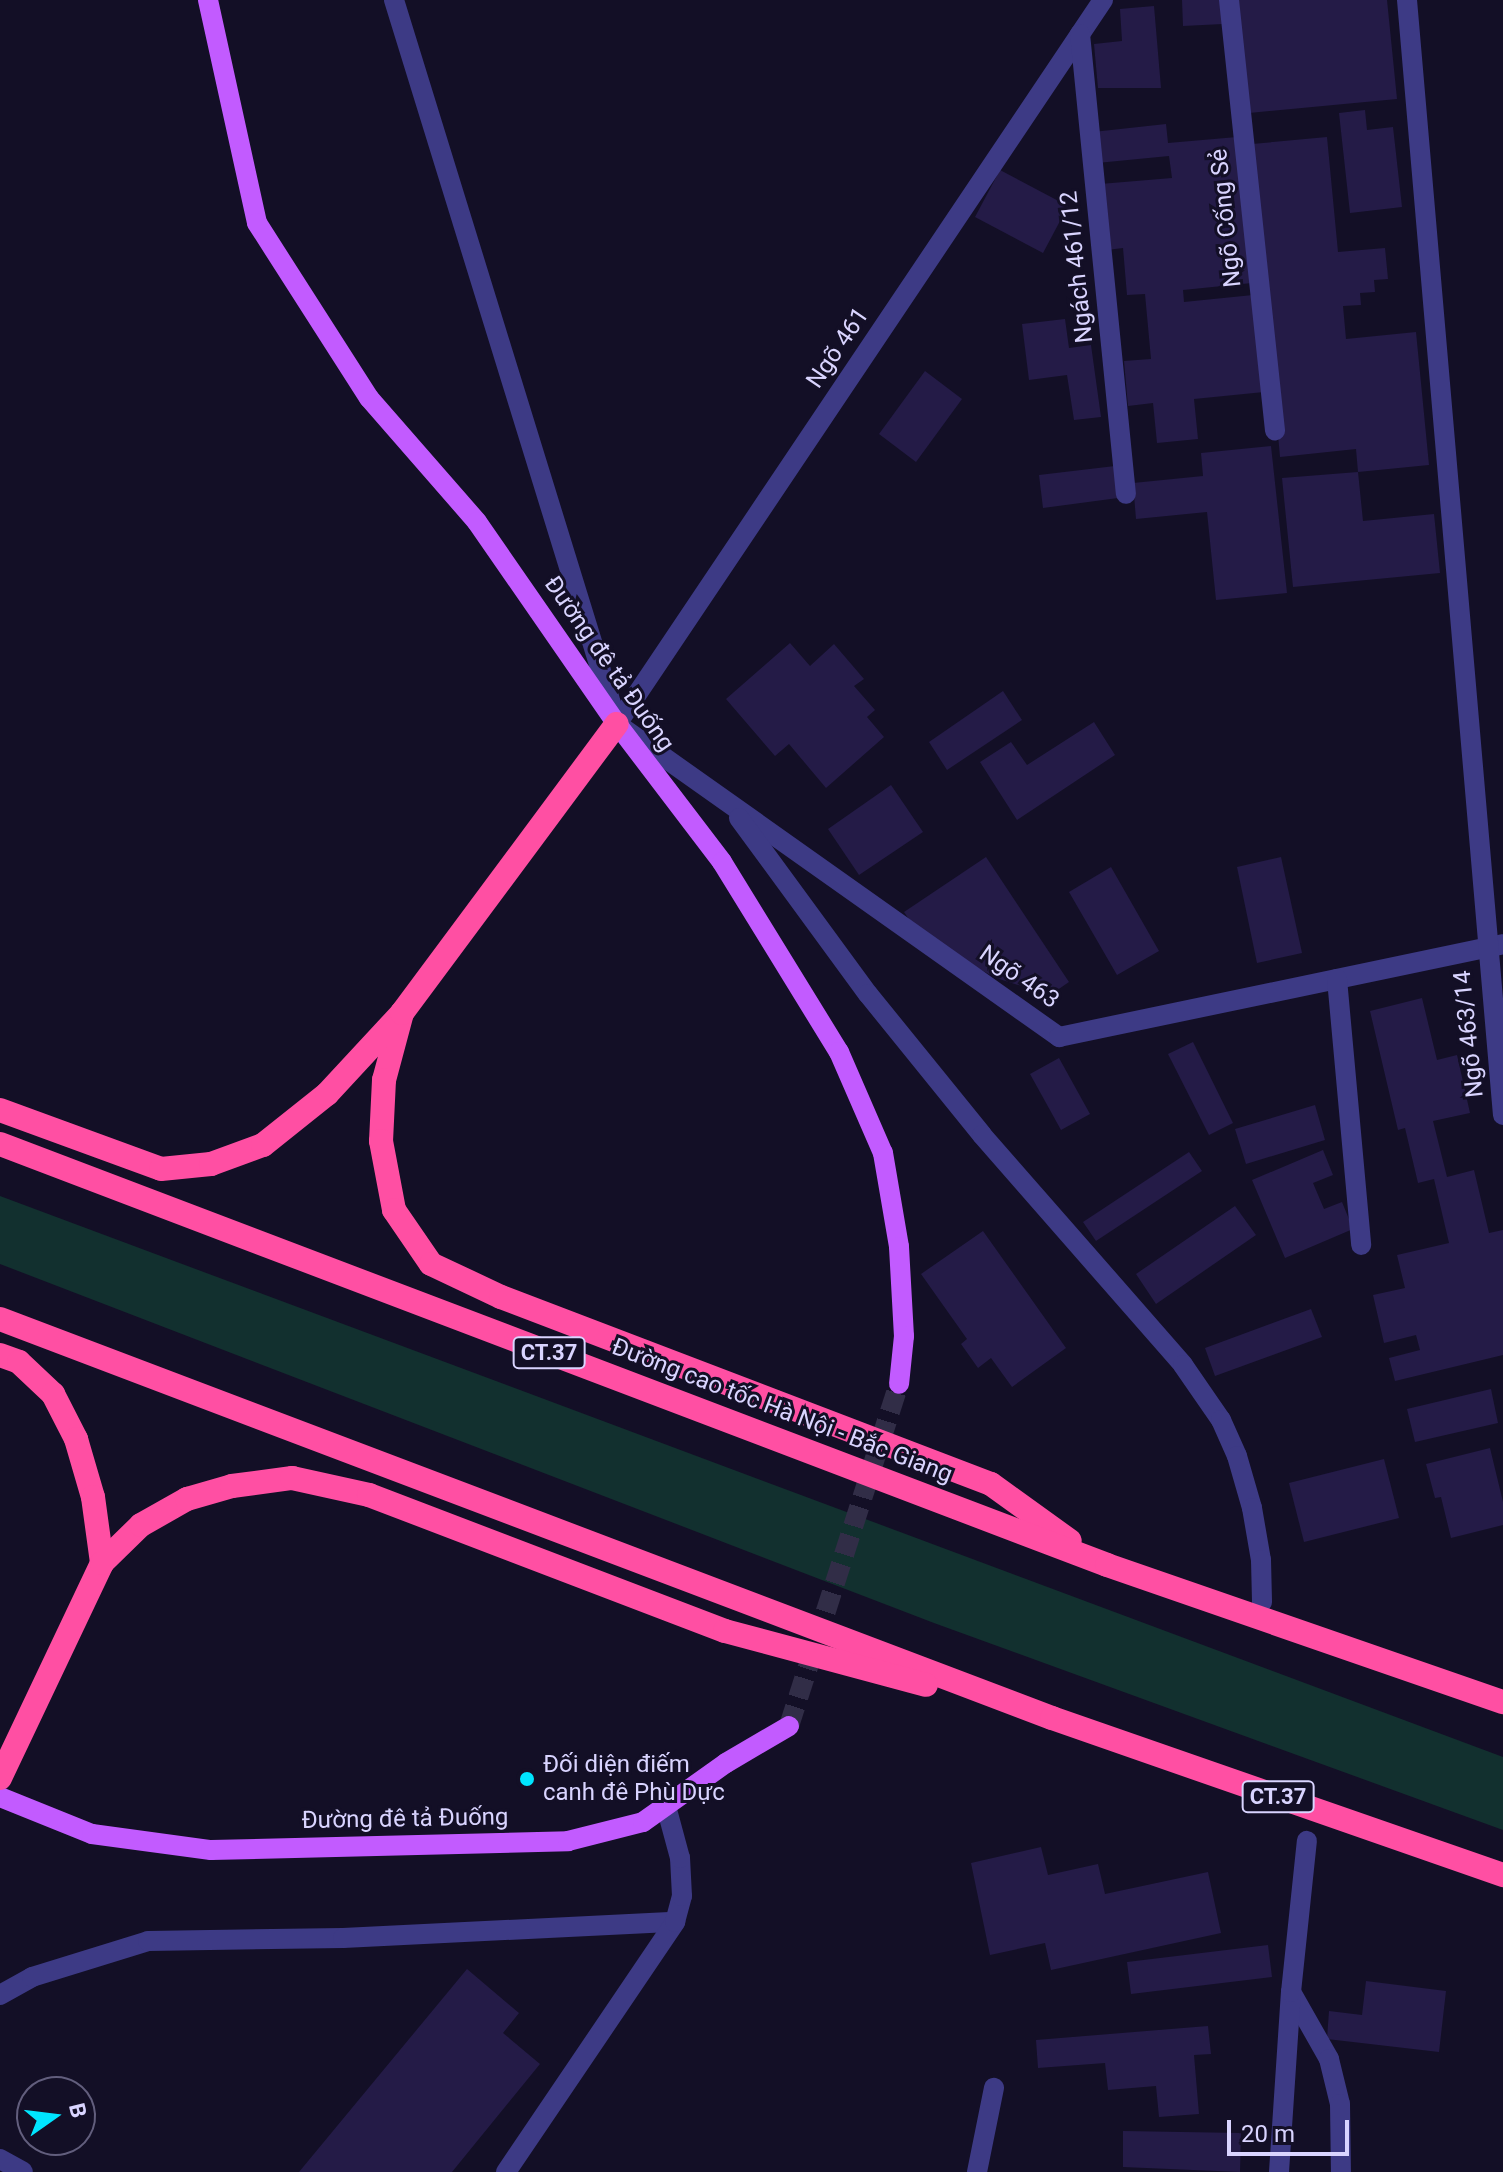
<!DOCTYPE html>
<html>
<head>
<meta charset="utf-8">
<style>
	body { margin:0 }
	#map { position:relative; width:1503px; height:2172px; overflow:hidden; background:#130f26; font-family:Roboto,sans-serif }
	div>[style] { position:absolute }
	[style*='--x'] { left:calc(var(--x)*1px); top:calc(var(--y)*1px); width:calc(var(--w)*1px); rotate:calc(var(--a)*1deg) }
	.green>* { inset:0; background:#12302f }
	.building>* { inset:0; background:#241b47 }
	.primary-tunnel>* { height:20px; margin-top:-10px; transform-origin:0; background:repeating-linear-gradient(90deg,#312d47 0 20px,transparent 0 30px) }
	.minor>* { height:20px; margin:-10px; padding:0 10px; transform-origin:10px; border-radius:10px; background:#3d3a85 }
	.tertiary>* { height:20px; margin:-10px; padding:0 10px; transform-origin:10px; border-radius:10px; background:#3d3a85 }
	.primary>* { height:20px; margin:-10px; padding:0 10px; transform-origin:10px; border-radius:10px; background:#c25bff }
	.motorway>* { height:24px; margin:-12px; padding:0 12px; transform-origin:12px; border-radius:12px; background:#ff4fa3 }
	.dots>* { width:22px; height:22px; translate:-50% -50%; box-sizing:border-box; border:4px solid #130f26; border-radius:50% }
	span { translate:-50% -50%; white-space:nowrap; text-align:center; line-height:1.15; -webkit-text-stroke:6px #130f26; paint-order:stroke }
	.shield-label span { padding:2px 6px; background:#130f26; border:2px solid; border-radius:6px; -webkit-text-stroke-width:0 }
	.shield-label { font-size:22px; color:#d9d4ff; font-weight:700 }
	.street-label { font-size:24px; color:#d9d4ff }
	.poi-label { font-size:24px; color:#d9d4ff }
	.left { translate:0 -50%; text-align:left }
	.north { position:absolute; left:16px; top:2076px; width:80px; height:80px; box-sizing:border-box; background:#130f26; border:2px solid #625e7d; border-radius:50%; rotate:76deg; font-size:22px; font-weight:700; line-height:32px; text-align:center; color:#d9d4ff }
	.north::after { content:''; display:block; margin:auto; width:28px; height:36px; background:#00e5ff; clip-path:polygon(50% 0,100% 100%,50% 72%,0 100%) }
	.scale { position:absolute; left:1227px; top:2120px; width:122px; height:36px; box-sizing:border-box; border:4px solid #d9d4ff; border-top:0; padding-left:10px; font-size:24px; line-height:28px; white-space:nowrap; color:#d9d4ff; -webkit-text-stroke:6px #130f26; paint-order:stroke }
</style>
</head>
<body>
<div id="map">
	<div class="green">
		<i style="clip-path:polygon(0 1196px,1503px 1757px,1503px 1830px,934px 1623px,0 1264px)"></i>
	</div>
	<div class="building">
		<i style="clip-path:polygon(1182px 0,1221px 0,1223px 24px,1183px 26px)"></i>
		<i style="clip-path:polygon(1238px 0,1387px 0,1397px 99px,1249px 113px)"></i>
		<i style="clip-path:polygon(1154px 6px,1161px 88px,1098px 88px,1094px 44px,1122px 41px,1120px 9px)"></i>
		<i style="clip-path:polygon(1365px 110px,1367px 130px,1393px 127px,1402px 207px,1350px 213px,1339px 113px)"></i>
		<i style="clip-path:polygon(1166px 124px,1168px 143px,1237px 137px,1252px 283px,1183px 290px,1184px 302px,1253px 295px,1264px 392px,1194px 399px,1198px 439px,1157px 443px,1153px 403px,1128px 406px,1124px 361px,1151px 359px,1145px 294px,1127px 295px,1123px 248px,1107px 250px,1100px 184px,1172px 178px,1169px 156px,1097px 163px,1093px 132px)"></i>
		<i style="clip-path:polygon(1327px 137px,1338px 252px,1385px 248px,1388px 279px,1374px 280px,1375px 292px,1360px 293px,1361px 305px,1343px 306px,1346px 339px,1416px 332px,1429px 465px,1358px 472px,1356px 449px,1280px 457px,1252px 144px)"></i>
		<i style="clip-path:polygon(1000px 170px,1068px 206px,1043px 253px,975px 217px)"></i>
		<i style="clip-path:polygon(1065px 319px,1069px 348px,1091px 345px,1101px 417px,1074px 420px,1067px 375px,1029px 380px,1022px 324px)"></i>
		<i style="clip-path:polygon(925px 371px,962px 399px,916px 462px,879px 434px)"></i>
		<i style="clip-path:polygon(1271px 446px,1287px 593px,1216px 600px,1207px 512px,1136px 519px,1133px 483px,1203px 476px,1201px 453px)"></i>
		<i style="clip-path:polygon(1115px 466px,1118px 498px,1043px 508px,1039px 475px)"></i>
		<i style="clip-path:polygon(1358px 472px,1363px 521px,1434px 514px,1440px 573px,1293px 587px,1282px 478px)"></i>
		<i style="clip-path:polygon(790px 643px,810px 666px,834px 644px,864px 679px,854px 686px,875px 710px,867px 717px,884px 737px,826px 788px,789px 744px,775px 756px,726px 699px)"></i>
		<i style="clip-path:polygon(1003px 691px,1022px 720px,947px 770px,929px 742px)"></i>
		<i style="clip-path:polygon(1094px 722px,1115px 755px,1017px 820px,980px 762px,1011px 742px,1027px 765px)"></i>
		<i style="clip-path:polygon(891px 785px,923px 832px,859px 875px,828px 829px)"></i>
		<i style="clip-path:polygon(986px 857px,1069px 982px,1050px 995px,996px 978px,922px 938px,904px 912px)"></i>
		<i style="clip-path:polygon(1281px 857px,1302px 953px,1257px 963px,1237px 867px)"></i>
		<i style="clip-path:polygon(1111px 867px,1159px 951px,1117px 975px,1069px 892px)"></i>
		<i style="clip-path:polygon(1422px 998px,1437px 1060px,1457px 1055px,1470px 1113px,1433px 1121px,1447px 1177px,1474px 1170px,1489px 1233px,1503px 1230px,1503px 1355px,1395px 1381px,1389px 1358px,1420px 1350px,1416px 1335px,1384px 1343px,1373px 1295px,1405px 1288px,1397px 1255px,1449px 1243px,1434px 1179px,1418px 1183px,1405px 1128px,1398px 1130px,1370px 1011px)"></i>
		<i style="clip-path:polygon(1193px 1042px,1233px 1123px,1209px 1135px,1168px 1054px)"></i>
		<i style="clip-path:polygon(1059px 1058px,1090px 1114px,1061px 1130px,1030px 1074px)"></i>
		<i style="clip-path:polygon(1315px 1105px,1325px 1140px,1246px 1164px,1235px 1129px)"></i>
		<i style="clip-path:polygon(1323px 1150px,1333px 1175px,1313px 1183px,1324px 1209px,1342px 1202px,1353px 1229px,1285px 1258px,1252px 1180px)"></i>
		<i style="clip-path:polygon(1189px 1152px,1202px 1171px,1096px 1241px,1083px 1222px)"></i>
		<i style="clip-path:polygon(1235px 1206px,1256px 1235px,1156px 1304px,1136px 1274px)"></i>
		<i style="clip-path:polygon(983px 1231px,1066px 1348px,1012px 1387px,991px 1358px,978px 1368px,961px 1344px,967px 1339px,921px 1274px)"></i>
		<i style="clip-path:polygon(1311px 1309px,1322px 1337px,1215px 1376px,1205px 1348px)"></i>
		<i style="clip-path:polygon(1491px 1389px,1498px 1423px,1415px 1442px,1407px 1409px)"></i>
		<i style="clip-path:polygon(1490px 1448px,1503px 1502px,1503px 1525px,1451px 1538px,1441px 1497px,1435px 1498px,1426px 1464px)"></i>
		<i style="clip-path:polygon(1384px 1459px,1399px 1518px,1304px 1542px,1289px 1483px)"></i>
		<i style="clip-path:polygon(1041px 1847px,1048px 1875px,1098px 1864px,1105px 1894px,1208px 1872px,1221px 1933px,1051px 1970px,1045px 1943px,990px 1955px,971px 1863px)"></i>
		<i style="clip-path:polygon(1268px 1945px,1272px 1977px,1131px 1994px,1127px 1962px)"></i>
		<i style="clip-path:polygon(467px 1969px,519px 2013px,503px 2033px,540px 2064px,452px 2172px,299px 2172px)"></i>
		<i style="clip-path:polygon(1366px 1981px,1446px 1991px,1439px 2052px,1327px 2039px,1329px 2011px,1362px 2015px)"></i>
		<i style="clip-path:polygon(1208px 2026px,1211px 2054px,1194px 2055px,1199px 2114px,1159px 2117px,1156px 2086px,1108px 2090px,1105px 2063px,1038px 2068px,1036px 2040px)"></i>
		<i style="clip-path:polygon(1123px 2131px,1241px 2133px,1240px 2172px,1123px 2167px)"></i>
	</div>
	<div class="primary-tunnel">
		<i style="--x:789;--y:1726;--w:359;--a:-72.2"></i>
	</div>
	<div class="minor">
		<i style="--x:1103;--y:0;--w:872;--a:123.87"></i>
		<i style="--x:617;--y:724;--w:542;--a:35.3"></i>
		<i style="--x:1059;--y:1037;--w:454;--a:-11.8"></i>
		<i style="--x:1229;--y:0;--w:433;--a:83.9"></i>
		<i style="--x:1407;--y:0;--w:1119;--a:85.08"></i>
		<i style="--x:1080;--y:34;--w:462;--a:84.3"></i>
		<i style="--x:739;--y:818;--w:218;--a:53.8"></i>
		<i style="--x:868;--y:994;--w:181;--a:51"></i>
		<i style="--x:982;--y:1135;--w:305;--a:48.8"></i>
		<i style="--x:1183;--y:1365;--w:67;--a:55.4"></i>
		<i style="--x:1221;--y:1420;--w:39;--a:66"></i>
		<i style="--x:1237;--y:1456;--w:54;--a:73.9"></i>
		<i style="--x:1252;--y:1508;--w:53;--a:80.2"></i>
		<i style="--x:1261;--y:1560;--w:42;--a:88.6"></i>
		<i style="--x:1337;--y:979;--w:267;--a:84.8"></i>
		<i style="--x:1291;--y:1992;--w:77;--a:60.4"></i>
		<i style="--x:1329;--y:2059;--w:46;--a:76.3"></i>
		<i style="--x:1340;--y:2104;--w:68;--a:89.2"></i>
		<i style="--x:0;--y:1995;--w:37;--a:-29"></i>
		<i style="--x:32;--y:1977;--w:121;--a:-17.2"></i>
		<i style="--x:148;--y:1941;--w:195;--a:-0.9"></i>
		<i style="--x:343;--y:1938;--w:332;--a:-2.8"></i>
		<i style="--x:0;--y:2159;--w:26;--a:29"></i>
		<i style="--x:506;--y:2172;--w:302;--a:-55.9"></i>
		<i style="--x:675;--y:1922;--w:27;--a:-75"></i>
		<i style="--x:682;--y:1896;--w:38;--a:-93"></i>
		<i style="--x:680;--y:1858;--w:54;--a:-105.1"></i>
		<i style="--x:977;--y:2172;--w:86;--a:-78.6"></i>
		<i style="--x:1279;--y:2172;--w:180;--a:-86.2"></i>
		<i style="--x:1291;--y:1992;--w:152;--a:-84"></i>
	</div>
	<div class="tertiary">
		<i style="--x:394;--y:0;--w:749;--a:72.85"></i>
	</div>
	<div class="primary">
		<i style="--x:208;--y:0;--w:228;--a:77.6"></i>
		<i style="--x:257;--y:223;--w:208;--a:57.4"></i>
		<i style="--x:369;--y:398;--w:164;--a:48.9"></i>
		<i style="--x:477;--y:522;--w:246;--a:55.3"></i>
		<i style="--x:617;--y:724;--w:173;--a:52.7"></i>
		<i style="--x:722;--y:862;--w:223;--a:58.4"></i>
		<i style="--x:839;--y:1052;--w:110;--a:66.5"></i>
		<i style="--x:883;--y:1153;--w:95;--a:80.3"></i>
		<i style="--x:899;--y:1247;--w:89;--a:86.8"></i>
		<i style="--x:904;--y:1336;--w:48;--a:95.9"></i>
		<i style="--x:0;--y:1797;--w:99;--a:21.9"></i>
		<i style="--x:92;--y:1834;--w:120;--a:7.7"></i>
		<i style="--x:211;--y:1850;--w:357;--a:-1.4"></i>
		<i style="--x:568;--y:1841;--w:77;--a:-14.2"></i>
		<i style="--x:643;--y:1822;--w:102;--a:-35.4"></i>
		<i style="--x:726;--y:1763;--w:73;--a:-30.4"></i>
	</div>
	<div class="motorway">
		<i style="--x:402;--y:1013;--w:69;--a:105"></i>
		<i style="--x:384;--y:1080;--w:61;--a:92.8"></i>
		<i style="--x:381;--y:1141;--w:70;--a:79.3"></i>
		<i style="--x:394;--y:1210;--w:65;--a:55.6"></i>
		<i style="--x:431;--y:1264;--w:77;--a:25.2"></i>
		<i style="--x:501;--y:1297;--w:524;--a:20.89"></i>
		<i style="--x:991;--y:1484;--w:97;--a:35.8"></i>
		<i style="--x:0;--y:1110;--w:171;--a:20.1"></i>
		<i style="--x:161;--y:1169;--w:50;--a:-5.7"></i>
		<i style="--x:211;--y:1164;--w:55;--a:-20.1"></i>
		<i style="--x:263;--y:1145;--w:82;--a:-38.6"></i>
		<i style="--x:327;--y:1094;--w:110;--a:-47.2"></i>
		<i style="--x:402;--y:1013;--w:360;--a:-53.4"></i>
		<i style="--x:0;--y:1144;--w:1184;--a:20.82"></i>
		<i style="--x:1107;--y:1565;--w:419;--a:19.1"></i>
		<i style="--x:0;--y:1319;--w:1125;--a:20.77"></i>
		<i style="--x:1052;--y:1718;--w:478;--a:19.2"></i>
		<i style="--x:0;--y:1355;--w:20;--a:20"></i>
		<i style="--x:19;--y:1362;--w:47;--a:43.3"></i>
		<i style="--x:53;--y:1394;--w:51;--a:62.9"></i>
		<i style="--x:76;--y:1439;--w:60;--a:73.7"></i>
		<i style="--x:93;--y:1497;--w:67;--a:82.2"></i>
		<i style="--x:0;--y:1778;--w:238;--a:-64.6"></i>
		<i style="--x:102;--y:1563;--w:54;--a:-44.3"></i>
		<i style="--x:141;--y:1525;--w:53;--a:-29.5"></i>
		<i style="--x:187;--y:1499;--w:47;--a:-16.1"></i>
		<i style="--x:232;--y:1486;--w:61;--a:-7.6"></i>
		<i style="--x:292;--y:1478;--w:79;--a:12.4"></i>
		<i style="--x:369;--y:1495;--w:381;--a:20.9"></i>
		<i style="--x:725;--y:1631;--w:208;--a:15"></i>
	</div>
	<div class="dots">
		<i style="left:527px;top:1779px;background:#00e5ff"></i>
	</div>
	<div class="shield-label">
		<span style="left:549px;top:1353px">CT.37</span>
		<span style="left:1278px;top:1797px">CT.37</span>
	</div>
	<div class="street-label">
		<span style="left:1226px;top:218px;rotate:-96deg">Ngõ Cống Sẻ</span>
		<span style="left:1077px;top:267px;rotate:-96deg">Ngách 461/12</span>
		<span style="left:838px;top:348px;rotate:-56deg">Ngõ 461</span>
		<span style="left:609px;top:664px;rotate:55deg">Đường đê tả Đuống</span>
		<span style="left:1019px;top:977px;rotate:35deg">Ngõ 463</span>
		<span style="left:1469px;top:1034px;rotate:-96deg">Ngõ 463/14</span>
		<span style="left:782px;top:1411px;rotate:21deg">Đường cao tốc Hà Nội - Bắc Giang</span>
		<span style="left:405px;top:1819px;rotate:-1deg">Đường đê tả Đuống</span>
	</div>
	<div class="poi-label">
		<span class="left" style="left:543px;top:1779px">Đối diện điếm<br>canh đê Phù Dực</span>
	</div>
	<div class="north">B</div>
	<div class="scale">20 m</div>
</div>
</body>
</html>
